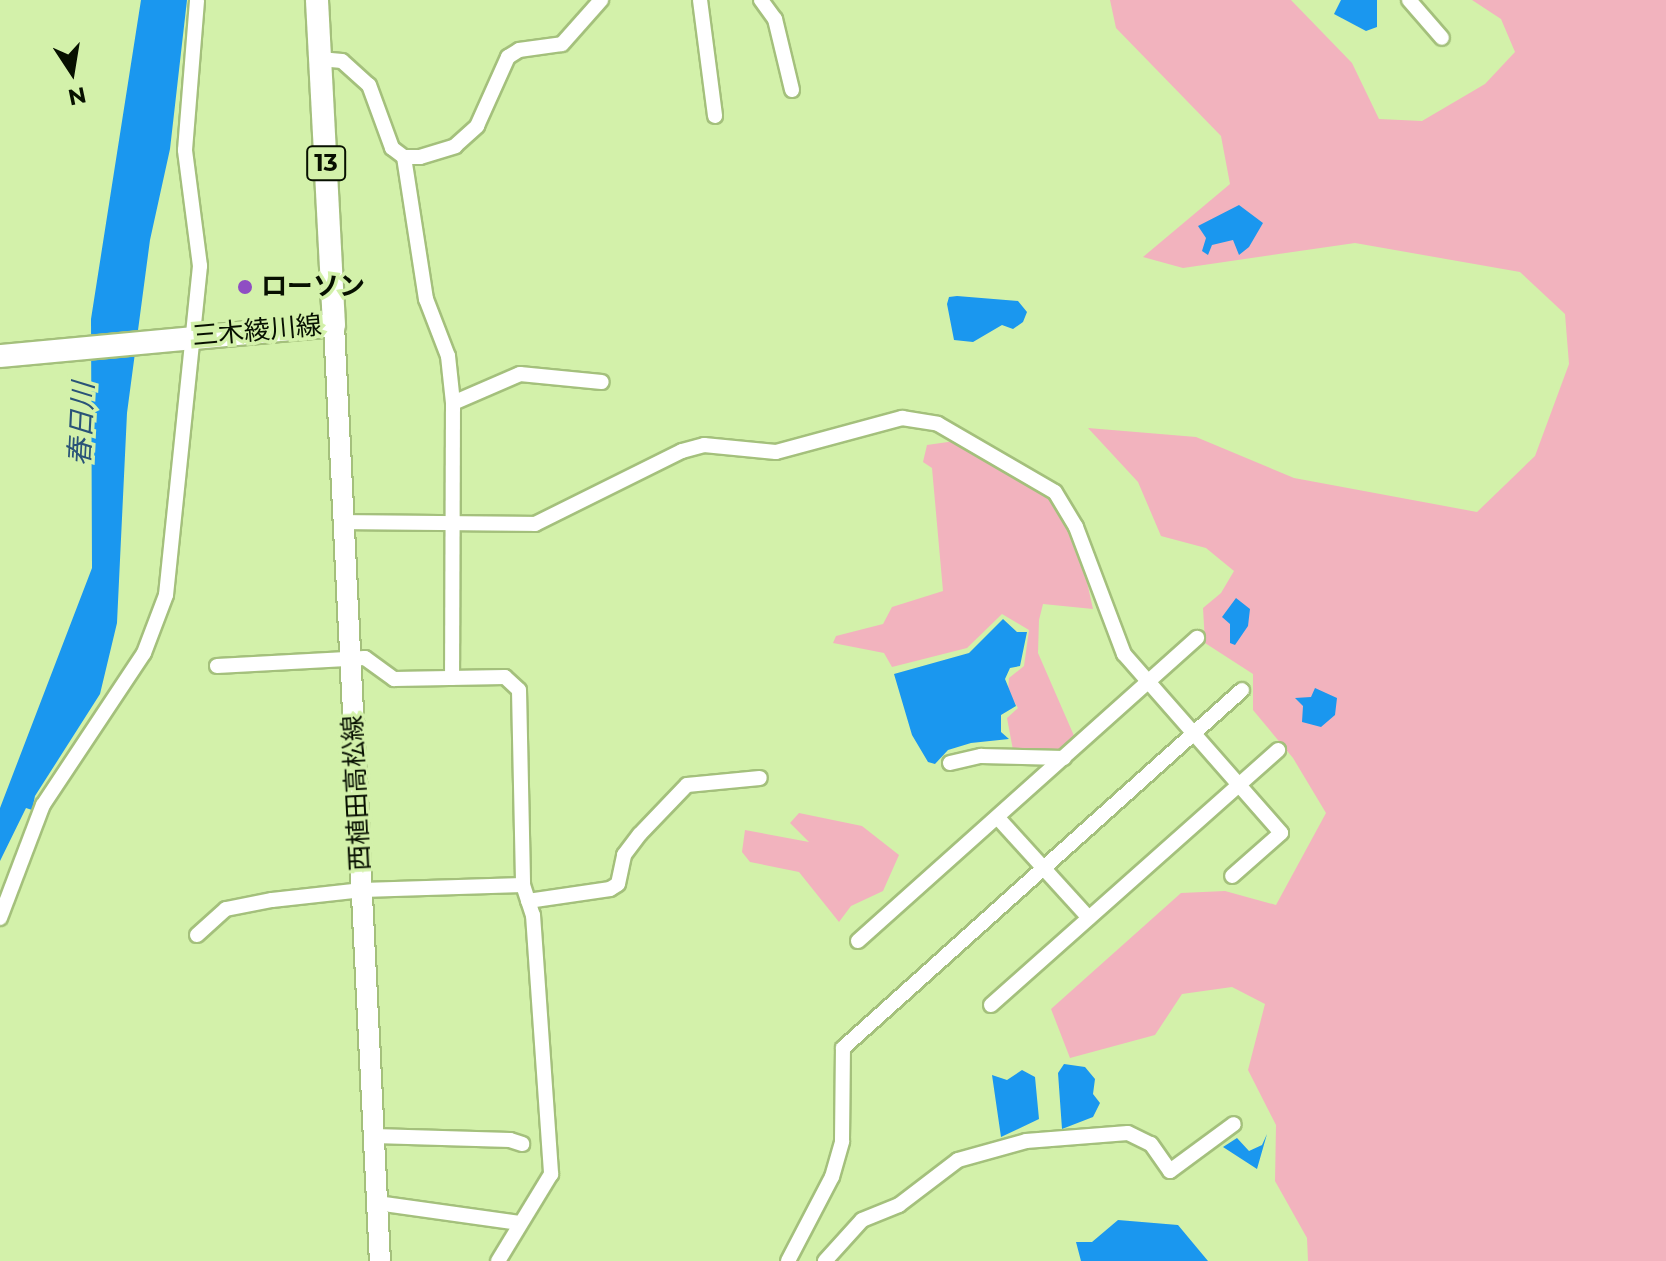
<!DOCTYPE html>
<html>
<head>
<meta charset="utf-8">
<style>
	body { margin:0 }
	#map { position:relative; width:1666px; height:1261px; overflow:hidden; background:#d3f1aa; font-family:Montserrat,"Noto Sans JP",sans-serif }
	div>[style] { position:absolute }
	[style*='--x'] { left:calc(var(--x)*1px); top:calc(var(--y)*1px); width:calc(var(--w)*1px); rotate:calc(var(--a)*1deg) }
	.green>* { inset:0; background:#f2b3be }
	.water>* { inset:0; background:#1a97ef }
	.roads { filter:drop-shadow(2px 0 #a4c07c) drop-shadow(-2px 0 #a4c07c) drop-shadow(0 2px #a4c07c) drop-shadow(0 -2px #a4c07c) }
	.street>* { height:14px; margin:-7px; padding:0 7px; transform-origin:7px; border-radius:7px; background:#fff }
	.secondary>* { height:20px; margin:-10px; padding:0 10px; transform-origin:10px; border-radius:10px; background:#fff }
	.primary>* { height:22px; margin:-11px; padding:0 11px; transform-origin:11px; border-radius:11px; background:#fff }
	.dots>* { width:22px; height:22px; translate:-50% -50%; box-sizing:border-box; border:4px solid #d3f1aa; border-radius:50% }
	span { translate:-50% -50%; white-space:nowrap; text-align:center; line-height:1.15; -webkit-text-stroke:7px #d3f1aa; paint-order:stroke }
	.shield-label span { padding:2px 6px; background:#d3f1aa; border:2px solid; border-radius:6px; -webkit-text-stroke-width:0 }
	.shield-label { font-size:24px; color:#071000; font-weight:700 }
	.poi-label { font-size:26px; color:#071000; font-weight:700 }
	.left { translate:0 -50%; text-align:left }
	.street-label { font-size:26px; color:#071000 }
	.water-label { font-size:28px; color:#295378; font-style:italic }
	.north { position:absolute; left:32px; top:32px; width:80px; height:80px; -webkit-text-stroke:6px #d3f1aa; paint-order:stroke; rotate:168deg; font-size:22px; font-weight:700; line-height:32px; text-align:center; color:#071000 }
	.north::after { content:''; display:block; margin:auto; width:28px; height:36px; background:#071000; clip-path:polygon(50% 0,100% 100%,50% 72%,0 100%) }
</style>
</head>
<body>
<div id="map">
	<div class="green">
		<i style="clip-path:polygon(1110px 0,1291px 0,1352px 63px,1379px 119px,1422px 121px,1485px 84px,1515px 52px,1501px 19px,1472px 0,1666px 0,1666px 1261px,1308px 1261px,1307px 1238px,1275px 1181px,1276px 1125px,1248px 1070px,1265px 1004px,1232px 987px,1182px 994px,1155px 1035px,1070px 1058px,1051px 1009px,1181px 893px,1225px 891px,1276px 905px,1326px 813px,1293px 758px,1253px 710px,1253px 674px,1205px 643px,1203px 608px,1221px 593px,1234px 571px,1206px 548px,1161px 536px,1138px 482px,1088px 428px,1196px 437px,1294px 478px,1477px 512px,1535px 456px,1569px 364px,1565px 314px,1520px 272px,1355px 243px,1183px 268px,1143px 257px,1230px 184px,1221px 136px,1116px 28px)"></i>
		<i style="clip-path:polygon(955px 441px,1029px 483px,1059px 508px,1087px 582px,1093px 609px,1043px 604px,1039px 620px,1038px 653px,1075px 738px,1056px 752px,1013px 750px,1007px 718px,1018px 708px,1008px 692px,1009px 678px,1024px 666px,1029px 630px,1002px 614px,967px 648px,892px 667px,884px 653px,833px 643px,836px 636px,883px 624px,892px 607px,943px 591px,932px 468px,923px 462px,927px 445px)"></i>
		<i style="clip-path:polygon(799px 813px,862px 826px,899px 855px,883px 891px,851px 906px,839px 922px,799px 872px,750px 862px,742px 852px,745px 830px,809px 842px,790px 823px)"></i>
	</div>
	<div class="water">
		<i style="clip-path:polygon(141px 0,187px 0,170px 149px,150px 240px,127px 413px,117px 623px,100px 694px,35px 796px,32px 810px,26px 808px,0 861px,0 808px,92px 568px,91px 319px)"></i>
		<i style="clip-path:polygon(1341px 0,1377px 0,1377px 27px,1366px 31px,1334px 14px)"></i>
		<i style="clip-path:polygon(1239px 205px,1263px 223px,1249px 247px,1239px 255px,1233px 240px,1212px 245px,1208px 255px,1202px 251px,1206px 238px,1198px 226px)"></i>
		<i style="clip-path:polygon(957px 296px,1018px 301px,1027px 312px,1023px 322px,1013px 329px,1002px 325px,973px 342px,954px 340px,947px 304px,949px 297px)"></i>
		<i style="clip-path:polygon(1236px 598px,1250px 609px,1248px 626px,1235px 645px,1230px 643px,1230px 624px,1222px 617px)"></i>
		<i style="clip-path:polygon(1003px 619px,1017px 632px,1027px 632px,1020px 666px,1010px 668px,1005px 679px,1016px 706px,1001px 715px,1001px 732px,1009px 739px,971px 743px,948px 750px,935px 764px,928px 762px,912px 735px,894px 674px,969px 653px)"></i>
		<i style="clip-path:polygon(1315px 688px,1337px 698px,1335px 715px,1321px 727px,1302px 722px,1303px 706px,1295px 698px,1311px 697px)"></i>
		<i style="clip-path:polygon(1064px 1064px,1085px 1067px,1095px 1079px,1093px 1094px,1100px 1103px,1093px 1117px,1062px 1129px,1058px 1073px)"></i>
		<i style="clip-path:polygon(1022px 1070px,1035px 1077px,1039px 1119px,1001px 1137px,992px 1075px,1007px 1080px)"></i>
		<i style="clip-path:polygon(1267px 1134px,1257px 1169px,1223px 1147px,1237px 1138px,1249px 1151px,1262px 1145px)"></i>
		<i style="clip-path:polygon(1118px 1220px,1178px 1225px,1208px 1261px,1081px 1261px,1076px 1242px,1092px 1242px)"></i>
	</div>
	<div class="roads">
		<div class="street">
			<i style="--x:700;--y:0;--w:117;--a:82.6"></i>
			<i style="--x:761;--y:0;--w:24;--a:54"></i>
			<i style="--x:775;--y:19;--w:73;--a:76.5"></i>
			<i style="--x:1409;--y:0;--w:50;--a:49"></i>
			<i style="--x:320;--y:59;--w:22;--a:5"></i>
			<i style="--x:342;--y:61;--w:36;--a:42"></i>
			<i style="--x:369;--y:85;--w:67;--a:69.9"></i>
			<i style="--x:392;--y:148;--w:15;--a:37"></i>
			<i style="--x:404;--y:157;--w:16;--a:0"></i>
			<i style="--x:420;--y:157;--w:37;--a:-17"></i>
			<i style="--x:455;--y:146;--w:30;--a:-42"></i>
			<i style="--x:477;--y:126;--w:76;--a:-65.8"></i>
			<i style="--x:508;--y:57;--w:13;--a:-32"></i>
			<i style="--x:519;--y:50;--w:43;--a:-7.9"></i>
			<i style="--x:562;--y:44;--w:59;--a:-48.4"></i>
			<i style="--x:404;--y:157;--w:144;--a:81.2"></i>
			<i style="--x:426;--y:299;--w:61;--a:68.9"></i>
			<i style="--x:448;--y:356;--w:47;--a:83.9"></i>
			<i style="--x:453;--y:403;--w:275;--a:90.2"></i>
			<i style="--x:453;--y:403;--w:73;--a:-23.4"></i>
			<i style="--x:520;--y:374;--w:82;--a:5.6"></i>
			<i style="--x:344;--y:522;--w:191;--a:0.6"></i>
			<i style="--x:535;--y:524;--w:164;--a:-26.4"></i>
			<i style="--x:682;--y:451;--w:23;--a:-15"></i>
			<i style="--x:704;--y:445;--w:72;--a:5.6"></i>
			<i style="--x:776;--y:452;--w:131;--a:-15.1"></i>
			<i style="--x:902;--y:418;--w:36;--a:9"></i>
			<i style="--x:938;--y:424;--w:135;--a:30.2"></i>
			<i style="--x:1055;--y:492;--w:41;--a:59"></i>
			<i style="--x:1076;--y:527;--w:136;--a:69.3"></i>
			<i style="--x:1124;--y:654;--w:238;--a:48.7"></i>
			<i style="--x:1281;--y:833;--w:65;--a:138.7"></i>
			<i style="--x:217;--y:666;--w:148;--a:-3.1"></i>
			<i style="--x:365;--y:658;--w:36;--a:36"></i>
			<i style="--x:394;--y:679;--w:111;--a:-1"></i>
			<i style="--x:505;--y:677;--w:19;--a:43"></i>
			<i style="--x:519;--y:690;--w:195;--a:88.8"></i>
			<i style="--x:523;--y:885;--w:32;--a:72"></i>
			<i style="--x:533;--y:915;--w:260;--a:86"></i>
			<i style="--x:551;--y:1174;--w:102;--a:121.3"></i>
			<i style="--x:950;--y:763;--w:32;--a:-13"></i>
			<i style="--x:981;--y:756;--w:83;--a:1.4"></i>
			<i style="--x:998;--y:818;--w:135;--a:47.7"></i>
			<i style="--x:528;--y:901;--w:83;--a:-8.3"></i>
			<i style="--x:610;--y:889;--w:9;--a:-32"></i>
			<i style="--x:618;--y:884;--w:30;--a:-78"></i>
			<i style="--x:624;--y:855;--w:26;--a:-53"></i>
			<i style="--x:640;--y:834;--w:68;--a:-46.2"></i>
			<i style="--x:687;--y:785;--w:73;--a:-5.5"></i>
			<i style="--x:0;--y:918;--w:121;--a:-69.2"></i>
			<i style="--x:43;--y:805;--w:182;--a:-56.4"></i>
			<i style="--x:144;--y:653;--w:62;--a:-69.2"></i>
			<i style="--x:166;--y:595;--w:331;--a:-84.1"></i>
			<i style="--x:200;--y:266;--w:117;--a:-97.4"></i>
			<i style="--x:185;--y:150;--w:150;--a:-85.4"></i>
			<i style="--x:197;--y:935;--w:39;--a:-42"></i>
			<i style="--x:226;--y:909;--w:47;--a:-11.1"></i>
			<i style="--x:272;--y:900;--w:91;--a:-6.3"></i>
			<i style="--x:362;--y:890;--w:161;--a:-1.8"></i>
			<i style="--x:858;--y:941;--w:455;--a:-41.8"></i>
			<i style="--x:991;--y:1005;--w:384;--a:-41.6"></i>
			<i style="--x:374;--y:1136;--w:136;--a:1.7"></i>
			<i style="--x:510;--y:1140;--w:13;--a:18"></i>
			<i style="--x:377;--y:1203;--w:144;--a:8"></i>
			<i style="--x:788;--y:1261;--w:95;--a:-62.4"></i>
			<i style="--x:832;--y:1177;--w:37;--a:-74"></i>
			<i style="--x:842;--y:1141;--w:93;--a:-89.4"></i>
			<i style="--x:843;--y:1048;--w:536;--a:-41.9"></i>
			<i style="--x:825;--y:1261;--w:55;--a:-47.9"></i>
			<i style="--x:862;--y:1220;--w:40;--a:-22"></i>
			<i style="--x:899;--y:1205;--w:74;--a:-37.3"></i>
			<i style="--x:958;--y:1160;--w:71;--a:-15.6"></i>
			<i style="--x:1026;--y:1141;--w:102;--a:-4.5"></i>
			<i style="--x:1128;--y:1133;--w:25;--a:26"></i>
			<i style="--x:1151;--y:1144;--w:33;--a:55"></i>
			<i style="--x:1170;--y:1171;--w:79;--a:-36.3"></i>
		</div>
		<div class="secondary">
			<i style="--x:334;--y:325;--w:937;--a:87.19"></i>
		</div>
		<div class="primary">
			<i style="--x:0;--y:356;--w:335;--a:-5.3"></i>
			<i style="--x:334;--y:325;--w:325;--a:-93"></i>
		</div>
	</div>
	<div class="dots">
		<i style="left:245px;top:287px;background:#8f4ec3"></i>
	</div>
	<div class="shield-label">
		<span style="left:326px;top:163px">13</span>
	</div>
	<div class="poi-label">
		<span class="left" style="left:261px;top:287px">ローソン</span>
	</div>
	<div class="street-label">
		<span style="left:257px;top:331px;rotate:-5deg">三木綾川線</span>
		<span style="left:357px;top:793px;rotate:-93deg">西植田高松線</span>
	</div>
	<div class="water-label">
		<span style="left:81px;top:424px;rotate:-87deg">春日川</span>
	</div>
	<div class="north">N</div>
</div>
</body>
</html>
